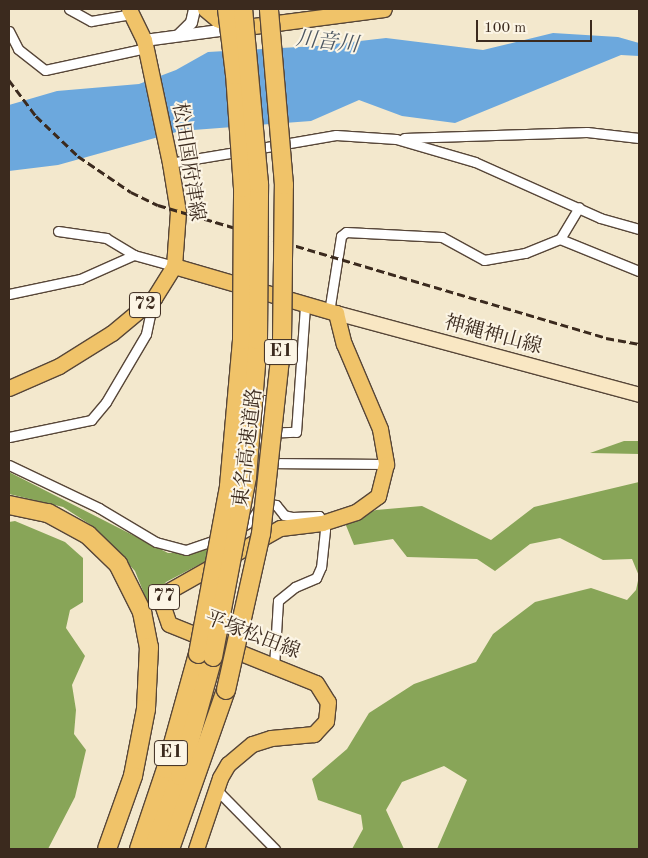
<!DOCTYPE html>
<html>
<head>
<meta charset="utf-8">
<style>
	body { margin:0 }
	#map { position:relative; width:648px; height:858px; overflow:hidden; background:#f3e8cd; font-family:"Old Standard TT","Noto Serif JP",serif }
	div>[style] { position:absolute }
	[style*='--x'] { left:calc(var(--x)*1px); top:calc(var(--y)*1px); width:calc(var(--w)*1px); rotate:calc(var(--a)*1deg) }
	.forest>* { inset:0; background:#88a558 }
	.water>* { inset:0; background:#6ca8dd }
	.roads { filter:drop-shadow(1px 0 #574638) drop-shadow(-1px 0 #574638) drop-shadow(0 1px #574638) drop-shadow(0 -1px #574638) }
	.minor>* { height:9px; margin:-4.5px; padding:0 4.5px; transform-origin:4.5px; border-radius:4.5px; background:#fff }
	.tertiary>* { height:11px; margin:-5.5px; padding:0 5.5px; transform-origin:5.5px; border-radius:5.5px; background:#fff }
	.secondary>* { height:14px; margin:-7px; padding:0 7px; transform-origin:7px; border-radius:7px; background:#f9e7c3 }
	.primary>* { height:15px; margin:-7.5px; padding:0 7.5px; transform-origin:7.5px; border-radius:7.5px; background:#f0c369 }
	.trunk>* { height:15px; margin:-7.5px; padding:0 7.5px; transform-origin:7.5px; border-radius:7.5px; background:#f0c369 }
	.motorway>* { height:18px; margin:-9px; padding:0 9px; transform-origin:9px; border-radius:9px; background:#f0c369 }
	.rail>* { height:2.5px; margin-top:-1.25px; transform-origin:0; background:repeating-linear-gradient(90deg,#3b2a1e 0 8px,transparent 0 12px) }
	.bridges { filter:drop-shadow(1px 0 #574638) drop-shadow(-1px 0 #574638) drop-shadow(0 1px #574638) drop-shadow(0 -1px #574638) }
	.motorway-bridge>* { height:18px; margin:-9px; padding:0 9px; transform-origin:9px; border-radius:9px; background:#f0c369 }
	span { translate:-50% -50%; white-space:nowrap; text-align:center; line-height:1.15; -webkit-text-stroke:4px #fcf5e5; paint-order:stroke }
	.shield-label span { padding:1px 4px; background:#fcf5e5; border:1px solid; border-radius:4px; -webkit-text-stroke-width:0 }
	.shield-label { font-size:19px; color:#3b2a1e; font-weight:700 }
	.street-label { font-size:20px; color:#3b2a1e }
	.water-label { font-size:21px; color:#4c5661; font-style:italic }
	.frame { position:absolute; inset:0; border:10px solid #3b2a1e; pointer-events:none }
	.scale { position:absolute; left:476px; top:20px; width:116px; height:22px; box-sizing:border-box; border:2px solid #3b2a1e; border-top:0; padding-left:6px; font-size:15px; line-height:18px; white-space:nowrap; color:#3b2a1e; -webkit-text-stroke:4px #fcf5e5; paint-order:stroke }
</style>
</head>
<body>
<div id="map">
	<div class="forest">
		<i style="clip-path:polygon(624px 441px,639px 441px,639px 454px,590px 453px)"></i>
		<i style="clip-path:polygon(9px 472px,168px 553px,196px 552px,208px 549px,206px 561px,166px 582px,149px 606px,135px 571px,94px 527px,63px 507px,9px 494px)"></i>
		<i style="clip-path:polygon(639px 482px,639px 849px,437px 849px,467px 780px,444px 766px,402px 782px,386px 810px,404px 849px,352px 849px,363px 829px,361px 815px,318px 800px,312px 779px,347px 749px,369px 713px,414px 684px,476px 662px,493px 634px,535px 602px,591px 588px,627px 600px,636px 590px,639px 576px,632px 559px,603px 560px,560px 538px,530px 544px,495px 571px,477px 559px,407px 557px,393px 539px,354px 545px,345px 523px,376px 510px,422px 506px,491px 540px,534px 507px)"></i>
		<i style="clip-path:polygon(15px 521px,65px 542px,83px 558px,83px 602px,70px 610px,66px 628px,85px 656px,72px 685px,76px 710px,74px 734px,86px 750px,75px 797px,48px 849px,9px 849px,9px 522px)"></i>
	</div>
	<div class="water">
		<i style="clip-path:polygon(553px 33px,618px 37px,639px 43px,639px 56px,621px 55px,455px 123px,402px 116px,359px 100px,311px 121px,180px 131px,58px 165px,9px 171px,9px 105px,57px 91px,139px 84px,176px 70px,208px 52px,317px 46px,386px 38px,483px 50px)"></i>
	</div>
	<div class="roads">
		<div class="minor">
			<i style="--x:69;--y:9;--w:25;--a:29"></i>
			<i style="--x:91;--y:21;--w:42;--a:-9.7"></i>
			<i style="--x:9;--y:31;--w:20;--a:63"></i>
			<i style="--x:18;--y:49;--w:34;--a:38"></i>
			<i style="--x:45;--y:70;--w:103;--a:-12.3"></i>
			<i style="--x:404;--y:138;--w:183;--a:-1.9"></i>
			<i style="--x:587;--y:132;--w:52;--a:6.6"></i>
			<i style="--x:255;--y:149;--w:82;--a:-9.8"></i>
			<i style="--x:336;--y:135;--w:60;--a:3.8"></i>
			<i style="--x:396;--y:139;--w:82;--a:16.2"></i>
			<i style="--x:475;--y:162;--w:137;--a:24.1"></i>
			<i style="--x:600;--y:218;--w:41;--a:15.8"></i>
			<i style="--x:170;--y:163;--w:73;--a:-9.5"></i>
			<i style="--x:58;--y:231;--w:49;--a:8.3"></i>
			<i style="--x:106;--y:238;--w:33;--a:31"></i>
			<i style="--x:560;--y:239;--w:85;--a:22.1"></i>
			<i style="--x:9;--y:294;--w:73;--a:-11.9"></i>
			<i style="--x:80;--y:279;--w:59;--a:-24"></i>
			<i style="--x:134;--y:255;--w:41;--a:15.4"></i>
			<i style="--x:329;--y:312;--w:77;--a:-81"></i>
			<i style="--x:341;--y:236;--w:6;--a:-39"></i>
			<i style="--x:346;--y:232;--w:96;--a:3"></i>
			<i style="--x:442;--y:237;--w:48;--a:28.7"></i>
			<i style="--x:484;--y:260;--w:42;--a:-9.7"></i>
			<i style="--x:525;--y:253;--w:38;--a:-22"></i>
			<i style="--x:560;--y:239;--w:37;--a:-59"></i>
			<i style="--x:264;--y:400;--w:55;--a:95.2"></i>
			<i style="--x:259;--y:455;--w:15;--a:70"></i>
			<i style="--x:261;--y:433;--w:35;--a:-2"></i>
			<i style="--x:296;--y:432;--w:127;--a:-85.9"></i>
			<i style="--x:9;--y:437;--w:84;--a:-11.7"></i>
			<i style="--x:91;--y:420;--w:23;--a:-50"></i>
			<i style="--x:106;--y:402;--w:79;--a:-59.5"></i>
			<i style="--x:146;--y:334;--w:34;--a:-78"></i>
			<i style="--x:266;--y:463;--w:120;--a:0.5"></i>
			<i style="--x:9;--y:465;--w:100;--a:25.5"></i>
			<i style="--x:99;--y:508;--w:66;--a:30.8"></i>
			<i style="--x:156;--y:542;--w:31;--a:15"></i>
			<i style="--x:186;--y:550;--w:34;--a:-19"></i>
			<i style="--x:237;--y:530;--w:15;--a:-32"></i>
			<i style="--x:250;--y:522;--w:17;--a:-57"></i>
			<i style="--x:259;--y:508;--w:11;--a:-22"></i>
			<i style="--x:269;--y:504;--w:7;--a:8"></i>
			<i style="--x:276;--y:505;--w:13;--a:51"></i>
			<i style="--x:284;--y:515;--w:8;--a:14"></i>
			<i style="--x:292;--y:517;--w:27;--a:-2"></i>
			<i style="--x:319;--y:516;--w:15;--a:67"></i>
			<i style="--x:325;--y:530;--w:37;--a:96"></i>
			<i style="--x:321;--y:567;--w:12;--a:114"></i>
			<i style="--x:316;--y:578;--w:23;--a:157"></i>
			<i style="--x:295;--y:587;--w:22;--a:141"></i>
			<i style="--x:278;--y:601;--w:65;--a:93.5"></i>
			<i style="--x:216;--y:789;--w:84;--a:45.5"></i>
		</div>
		<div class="tertiary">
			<i style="--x:178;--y:35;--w:18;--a:-45"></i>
			<i style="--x:191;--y:22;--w:13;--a:-77"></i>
			<i style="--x:144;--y:40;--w:91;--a:-7.6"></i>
		</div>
		<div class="secondary">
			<i style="--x:336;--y:313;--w:314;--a:15.1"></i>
		</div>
		<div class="primary">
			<i style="--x:174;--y:266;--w:169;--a:16.2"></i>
			<i style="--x:336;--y:313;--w:32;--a:76"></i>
			<i style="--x:344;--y:344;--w:92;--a:67"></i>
			<i style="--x:380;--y:429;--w:36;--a:80"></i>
			<i style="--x:386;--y:464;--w:33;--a:104"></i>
			<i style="--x:378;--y:496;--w:27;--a:144"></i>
			<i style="--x:356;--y:512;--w:36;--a:162"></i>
			<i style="--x:322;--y:523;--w:42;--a:173.2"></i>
			<i style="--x:280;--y:528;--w:132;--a:150.5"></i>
			<i style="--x:165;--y:593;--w:11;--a:105"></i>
			<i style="--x:162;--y:604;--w:21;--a:71"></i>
			<i style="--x:169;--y:624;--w:158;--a:21.9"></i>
			<i style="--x:316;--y:683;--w:22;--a:58"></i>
			<i style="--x:328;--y:702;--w:19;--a:96"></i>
			<i style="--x:326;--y:721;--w:18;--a:133"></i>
			<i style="--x:314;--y:734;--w:43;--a:174.7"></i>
			<i style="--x:271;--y:738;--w:20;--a:162"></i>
			<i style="--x:252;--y:744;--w:31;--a:140"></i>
			<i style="--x:228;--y:764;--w:16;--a:120"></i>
			<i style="--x:220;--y:778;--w:75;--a:108.7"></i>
			<i style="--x:9;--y:388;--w:55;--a:-23.7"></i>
			<i style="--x:59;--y:366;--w:62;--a:-31.9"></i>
			<i style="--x:112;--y:333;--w:55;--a:-39.8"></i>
			<i style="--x:154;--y:298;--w:38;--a:-58"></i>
			<i style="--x:174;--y:266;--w:54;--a:-85.8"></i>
			<i style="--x:178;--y:212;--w:50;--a:-99.3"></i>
			<i style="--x:170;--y:163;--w:126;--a:-101.9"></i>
			<i style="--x:144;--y:40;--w:34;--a:-116"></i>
		</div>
		<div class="trunk">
			<i style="--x:205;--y:9;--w:16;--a:40"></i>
			<i style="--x:217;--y:19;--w:23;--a:23"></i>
			<i style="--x:238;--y:28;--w:147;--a:-7.4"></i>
		</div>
		<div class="motorway">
			<i style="--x:9;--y:505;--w:40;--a:12"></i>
			<i style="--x:48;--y:513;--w:46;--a:28.8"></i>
			<i style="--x:88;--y:535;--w:42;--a:44"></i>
			<i style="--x:118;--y:564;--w:54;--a:63.4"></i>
			<i style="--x:142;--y:612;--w:36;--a:79"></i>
			<i style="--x:149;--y:647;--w:62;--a:92.8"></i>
			<i style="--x:146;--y:709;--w:68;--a:101"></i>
			<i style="--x:133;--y:776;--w:77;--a:109.6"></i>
			<i style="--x:139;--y:849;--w:84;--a:-71.4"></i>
			<i style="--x:166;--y:769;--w:119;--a:-74.5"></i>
			<i style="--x:153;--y:849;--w:78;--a:-69.7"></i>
			<i style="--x:180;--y:776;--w:123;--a:-74.5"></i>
			<i style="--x:170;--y:849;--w:169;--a:-70.6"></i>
		</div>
	</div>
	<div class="rail">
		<i style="--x:9;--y:80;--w:45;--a:53.1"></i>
		<i style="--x:36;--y:116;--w:58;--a:43.6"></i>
		<i style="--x:78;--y:156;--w:64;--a:34.2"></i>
		<i style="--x:131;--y:192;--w:30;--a:26"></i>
		<i style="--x:158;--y:205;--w:467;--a:16.5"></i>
		<i style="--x:606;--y:338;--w:34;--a:10"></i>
	</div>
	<div class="bridges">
		<div class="motorway-bridge">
			<i style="--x:198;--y:654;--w:171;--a:-79.5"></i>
			<i style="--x:229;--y:486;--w:147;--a:-84.9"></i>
			<i style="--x:242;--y:340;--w:152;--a:-89.6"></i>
			<i style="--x:243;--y:188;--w:113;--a:-94"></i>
			<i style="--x:235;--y:75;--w:66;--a:-96.9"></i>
			<i style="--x:213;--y:657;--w:183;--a:-79.3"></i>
			<i style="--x:247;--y:477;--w:137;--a:-85.4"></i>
			<i style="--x:258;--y:340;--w:156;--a:-89.6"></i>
			<i style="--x:259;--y:184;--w:176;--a:-95.2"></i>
			<i style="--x:226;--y:690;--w:160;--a:-77.4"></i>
			<i style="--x:261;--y:534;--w:194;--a:-83.8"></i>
			<i style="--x:282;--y:341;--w:156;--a:-89.3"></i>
			<i style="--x:284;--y:185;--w:177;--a:-94.9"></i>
		</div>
	</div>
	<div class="shield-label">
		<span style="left:145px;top:305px">72</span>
		<span style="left:281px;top:352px">E1</span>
		<span style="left:164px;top:597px">77</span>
		<span style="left:171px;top:753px">E1</span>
	</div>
	<div class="street-label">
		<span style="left:187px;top:162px;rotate:81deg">松田国府津線</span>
		<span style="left:493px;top:336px;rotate:15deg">神縄神山線</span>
		<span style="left:249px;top:448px;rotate:-83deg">東名高速道路</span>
		<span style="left:252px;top:636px;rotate:21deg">平塚松田線</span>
	</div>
	<div class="water-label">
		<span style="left:327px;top:43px;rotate:6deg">川音川</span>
	</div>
	<div class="frame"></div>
	<div class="scale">100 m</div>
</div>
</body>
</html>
